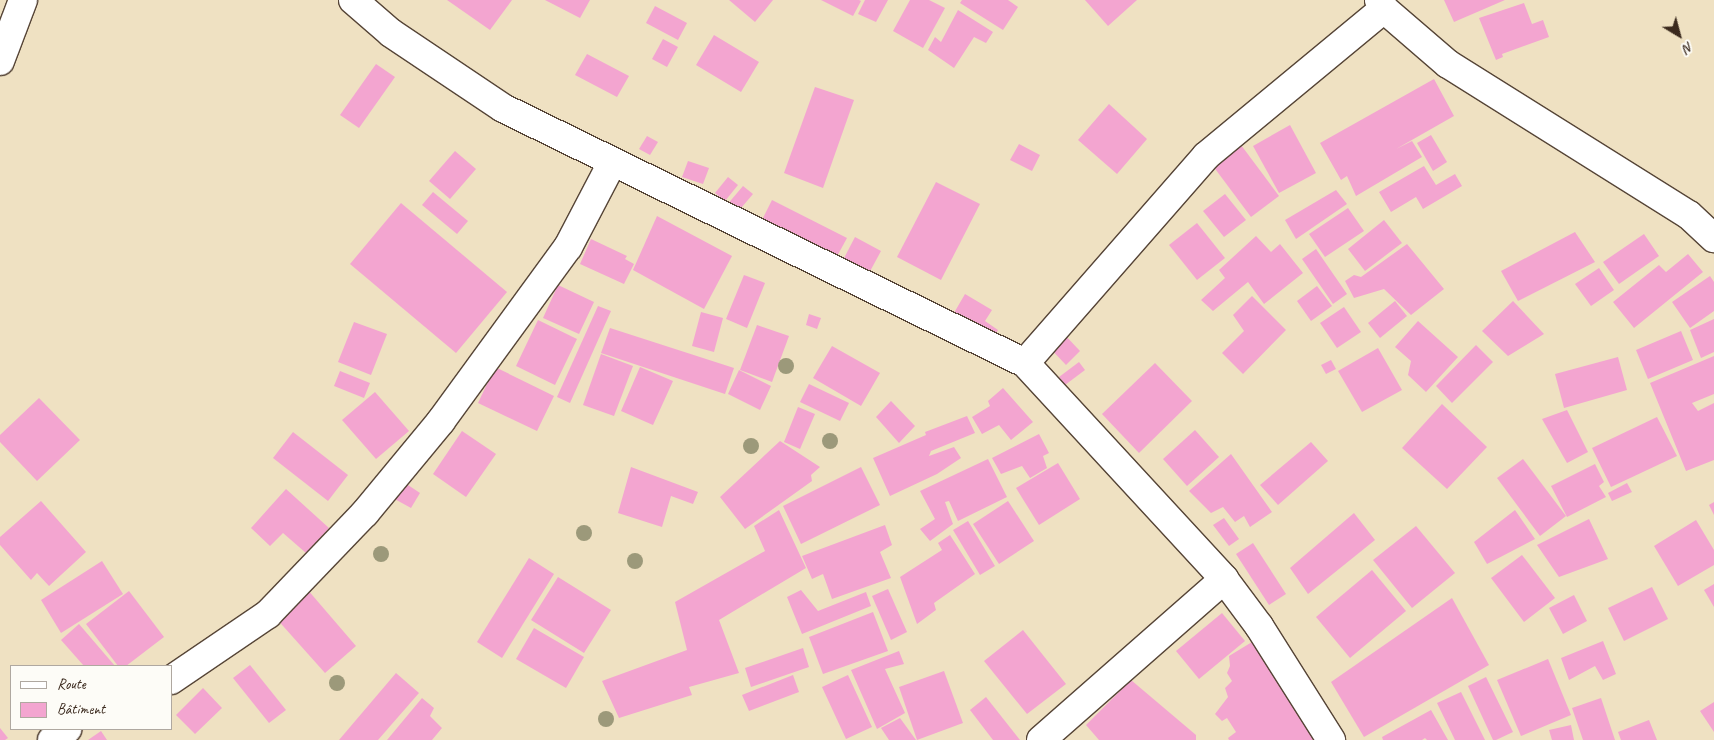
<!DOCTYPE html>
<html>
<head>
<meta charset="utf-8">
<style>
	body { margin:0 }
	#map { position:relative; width:1714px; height:740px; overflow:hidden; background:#efe1c2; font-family:Caveat,sans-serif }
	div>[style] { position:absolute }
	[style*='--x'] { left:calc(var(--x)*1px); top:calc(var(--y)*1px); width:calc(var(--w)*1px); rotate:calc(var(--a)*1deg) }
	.building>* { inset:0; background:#f3a5d0 }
	.roads { filter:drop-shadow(1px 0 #564537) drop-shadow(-1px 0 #564537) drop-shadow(0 1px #564537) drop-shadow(0 -1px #564537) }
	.minor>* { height:28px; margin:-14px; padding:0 14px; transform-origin:14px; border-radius:14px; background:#fff }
	.trees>* { width:16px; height:16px; margin:-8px; border-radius:50%; background:#9c997a }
	span { translate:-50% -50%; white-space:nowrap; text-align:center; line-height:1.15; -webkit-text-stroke:5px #fdfcf7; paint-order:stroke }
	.legend { position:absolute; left:10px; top:665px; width:162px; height:65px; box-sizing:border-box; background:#fdfcf7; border:1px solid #afa8a0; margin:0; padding:6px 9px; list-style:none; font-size:15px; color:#3b2a1e }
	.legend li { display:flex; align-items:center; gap:10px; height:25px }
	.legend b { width:25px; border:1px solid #afa8a0 }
	.north { position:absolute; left:1654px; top:10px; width:50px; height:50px; -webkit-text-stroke:4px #fdfcf7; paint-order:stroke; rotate:143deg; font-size:14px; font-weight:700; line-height:20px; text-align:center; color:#3b2a1e }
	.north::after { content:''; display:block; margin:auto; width:18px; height:22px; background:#3b2a1e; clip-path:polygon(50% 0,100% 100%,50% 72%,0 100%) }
</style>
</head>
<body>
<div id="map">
	<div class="building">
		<i style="clip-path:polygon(447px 0,512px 0,490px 30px)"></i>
		<i style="clip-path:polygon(545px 0,590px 0,580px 18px)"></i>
		<i style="clip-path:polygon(729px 0,773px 0,755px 22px)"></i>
		<i style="clip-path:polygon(821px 0,859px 0,861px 1px,853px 16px)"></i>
		<i style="clip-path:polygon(865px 0,888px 0,876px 22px,858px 14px)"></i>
		<i style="clip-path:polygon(910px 0,929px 0,945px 8px,923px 48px,893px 31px)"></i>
		<i style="clip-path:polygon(962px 0,1008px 0,1018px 7px,1003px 30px,960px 3px)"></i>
		<i style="clip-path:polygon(1085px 0,1137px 0,1108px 26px)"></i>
		<i style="clip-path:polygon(1444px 0,1505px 0,1454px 22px)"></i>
		<i style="clip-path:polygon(1524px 3px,1532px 24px,1543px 20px,1549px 37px,1502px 54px,1503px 57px,1496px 60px,1479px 18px)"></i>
		<i style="clip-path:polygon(655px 6px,687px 23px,678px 40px,646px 23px)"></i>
		<i style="clip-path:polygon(958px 10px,993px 32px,986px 43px,974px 37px,954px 68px,928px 50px,935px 37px,941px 42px)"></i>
		<i style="clip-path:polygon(714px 35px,759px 62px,741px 92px,696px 65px)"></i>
		<i style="clip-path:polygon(663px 39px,678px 47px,667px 67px,652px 59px)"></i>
		<i style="clip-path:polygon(587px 54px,629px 76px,617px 97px,575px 75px)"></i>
		<i style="clip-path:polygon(376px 64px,395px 77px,359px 128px,340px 115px)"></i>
		<i style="clip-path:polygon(1434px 79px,1454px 116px,1396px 149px,1412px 141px,1422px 157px,1356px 196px,1347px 176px,1341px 180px,1320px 143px)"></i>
		<i style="clip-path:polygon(815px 87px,854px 100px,823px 188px,784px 173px)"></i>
		<i style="clip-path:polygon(1109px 104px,1147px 139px,1117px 174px,1078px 140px)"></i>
		<i style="clip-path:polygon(1290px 125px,1316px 173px,1279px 193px,1253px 146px)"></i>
		<i style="clip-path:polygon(1431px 135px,1447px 162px,1433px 171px,1417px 143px)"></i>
		<i style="clip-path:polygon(647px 136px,658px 142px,650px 155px,639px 149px)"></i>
		<i style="clip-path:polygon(1019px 144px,1040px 155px,1032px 171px,1010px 160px)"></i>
		<i style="clip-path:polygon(1241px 145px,1279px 196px,1251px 217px,1213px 166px)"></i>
		<i style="clip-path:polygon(455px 151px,476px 169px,450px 199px,429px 181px)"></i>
		<i style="clip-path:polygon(688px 161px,709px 168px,703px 184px,682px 177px)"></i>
		<i style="clip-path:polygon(1424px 166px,1436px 185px,1455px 174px,1462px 186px,1423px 209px,1416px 197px,1391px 212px,1379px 192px)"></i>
		<i style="clip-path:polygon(728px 177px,738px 185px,725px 201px,715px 193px)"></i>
		<i style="clip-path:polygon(936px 182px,980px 204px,941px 280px,897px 257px)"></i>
		<i style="clip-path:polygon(743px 186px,753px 194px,736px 214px,726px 206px)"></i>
		<i style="clip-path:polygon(1336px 190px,1347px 204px,1296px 239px,1285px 220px)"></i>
		<i style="clip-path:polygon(433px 192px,468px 221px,457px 234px,422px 205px)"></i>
		<i style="clip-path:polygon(1225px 194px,1246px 220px,1224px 237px,1203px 211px)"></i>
		<i style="clip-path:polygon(772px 200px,847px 238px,835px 260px,761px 222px)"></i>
		<i style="clip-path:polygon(401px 203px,507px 292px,456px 353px,350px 264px)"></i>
		<i style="clip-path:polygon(1348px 208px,1364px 231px,1325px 257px,1309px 234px)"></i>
		<i style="clip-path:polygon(657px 216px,732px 256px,704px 309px,633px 270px)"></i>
		<i style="clip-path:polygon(1384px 220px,1402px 243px,1365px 271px,1348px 249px)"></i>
		<i style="clip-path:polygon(1197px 223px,1225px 258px,1197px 280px,1169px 245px)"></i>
		<i style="clip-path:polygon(1575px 232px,1595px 262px,1518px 301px,1501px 271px)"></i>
		<i style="clip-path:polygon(1644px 234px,1659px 256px,1619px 284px,1603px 262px)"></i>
		<i style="clip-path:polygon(1256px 236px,1271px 252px,1280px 244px,1303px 273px,1264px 304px,1248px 282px,1213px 311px,1201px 300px,1225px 278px,1219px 270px)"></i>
		<i style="clip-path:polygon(855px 237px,881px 251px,868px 275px,842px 262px)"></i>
		<i style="clip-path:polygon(591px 239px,627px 256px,625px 259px,634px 264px,624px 284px,580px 264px)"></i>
		<i style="clip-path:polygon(1407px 244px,1444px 289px,1411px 315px,1384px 289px,1354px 298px,1345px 281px,1354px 275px,1361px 277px)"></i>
		<i style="clip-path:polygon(1316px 249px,1347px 294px,1333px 304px,1302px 259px)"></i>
		<i style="clip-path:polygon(1688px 254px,1703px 272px,1634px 328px,1613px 302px,1659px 265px,1666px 272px)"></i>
		<i style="clip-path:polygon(1599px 268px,1614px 290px,1591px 306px,1575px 284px)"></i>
		<i style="clip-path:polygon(744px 275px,765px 283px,747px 328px,726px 319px)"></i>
		<i style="clip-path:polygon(1710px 276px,1714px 282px,1714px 311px,1690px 328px,1672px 302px)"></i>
		<i style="clip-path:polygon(558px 285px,594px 302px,579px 334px,543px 318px)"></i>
		<i style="clip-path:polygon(1317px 286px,1332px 306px,1311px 321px,1297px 301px)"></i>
		<i style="clip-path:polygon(965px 294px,992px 310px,985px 321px,998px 330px,991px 342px,951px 318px)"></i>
		<i style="clip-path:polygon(1252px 296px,1286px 330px,1243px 374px,1222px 353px,1244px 331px,1233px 315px)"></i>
		<i style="clip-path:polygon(1395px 301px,1407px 316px,1380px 338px,1368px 323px)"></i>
		<i style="clip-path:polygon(1513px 301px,1544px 334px,1508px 356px,1482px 331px)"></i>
		<i style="clip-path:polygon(598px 306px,611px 311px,570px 403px,557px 397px)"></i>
		<i style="clip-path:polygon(1344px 307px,1361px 332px,1337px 348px,1320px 323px)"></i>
		<i style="clip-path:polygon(701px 312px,723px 318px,714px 352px,692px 346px)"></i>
		<i style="clip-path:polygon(809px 314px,821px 318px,817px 329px,806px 325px)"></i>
		<i style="clip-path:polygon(1714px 319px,1714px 352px,1701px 358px,1690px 330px)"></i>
		<i style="clip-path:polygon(538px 320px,577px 339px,555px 385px,516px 366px)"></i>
		<i style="clip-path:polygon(1418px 321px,1458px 357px,1426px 392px,1408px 375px,1411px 361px,1395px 347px)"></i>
		<i style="clip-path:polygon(354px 322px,387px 334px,371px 375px,338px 362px)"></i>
		<i style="clip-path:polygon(757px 325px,789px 336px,772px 382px,740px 370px)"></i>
		<i style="clip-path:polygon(610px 328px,734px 368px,725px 394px,601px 353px)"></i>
		<i style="clip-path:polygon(1681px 331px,1693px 360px,1648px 379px,1636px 350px)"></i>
		<i style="clip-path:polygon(1062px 332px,1080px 351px,1066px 365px,1048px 346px)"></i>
		<i style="clip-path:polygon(1476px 345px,1493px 362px,1452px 403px,1436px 386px)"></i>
		<i style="clip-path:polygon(832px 346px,880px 373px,861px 406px,813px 378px)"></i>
		<i style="clip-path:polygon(1378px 348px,1402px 390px,1362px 412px,1338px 371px)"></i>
		<i style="clip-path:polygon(601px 354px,633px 366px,614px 416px,583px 405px)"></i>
		<i style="clip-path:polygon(1714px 356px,1714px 394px,1692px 403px,1698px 411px,1714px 403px,1714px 460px,1686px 471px,1650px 383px)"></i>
		<i style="clip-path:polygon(1618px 357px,1627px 390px,1564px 408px,1555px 374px)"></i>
		<i style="clip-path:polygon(1331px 360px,1336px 369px,1326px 374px,1321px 365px)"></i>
		<i style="clip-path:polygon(1079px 362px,1085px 370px,1065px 385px,1059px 377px)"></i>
		<i style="clip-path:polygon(1155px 363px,1192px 401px,1139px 453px,1102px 414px)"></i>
		<i style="clip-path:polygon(495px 367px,554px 396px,537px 431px,478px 403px)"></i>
		<i style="clip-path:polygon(640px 367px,673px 381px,653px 425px,621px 411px)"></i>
		<i style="clip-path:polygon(739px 370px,771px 386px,760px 410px,728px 394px)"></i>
		<i style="clip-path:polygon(340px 371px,370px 383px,364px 398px,334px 386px)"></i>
		<i style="clip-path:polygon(809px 384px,849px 403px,840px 421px,800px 402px)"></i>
		<i style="clip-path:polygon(1003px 388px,1033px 422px,1011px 440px,999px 425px,982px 434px,972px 417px,990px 406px,988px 401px)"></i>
		<i style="clip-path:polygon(375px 392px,409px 431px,376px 459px,342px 420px)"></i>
		<i style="clip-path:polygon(39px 398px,80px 440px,37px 481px,0 442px,0 435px)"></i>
		<i style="clip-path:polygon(891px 401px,915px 426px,899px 443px,876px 417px)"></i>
		<i style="clip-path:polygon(1442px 404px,1487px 447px,1447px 489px,1402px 448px)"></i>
		<i style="clip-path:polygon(798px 407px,815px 414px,800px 449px,784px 442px)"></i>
		<i style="clip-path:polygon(1567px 410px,1588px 452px,1567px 463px,1542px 419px)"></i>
		<i style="clip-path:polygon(967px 416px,975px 433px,931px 451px,929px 456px,954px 447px,961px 458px,937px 474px,890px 496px,873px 458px,926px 435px,925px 432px)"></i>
		<i style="clip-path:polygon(1657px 417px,1677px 456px,1611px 487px,1592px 448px)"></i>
		<i style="clip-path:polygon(1195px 430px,1219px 457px,1187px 486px,1163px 459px)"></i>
		<i style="clip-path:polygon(462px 431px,496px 454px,466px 497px,433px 474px)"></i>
		<i style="clip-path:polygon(293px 432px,348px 475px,328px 501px,273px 458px)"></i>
		<i style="clip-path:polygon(1039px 434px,1049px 453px,1043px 456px,1047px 468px,1030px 478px,1022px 466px,1001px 474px,992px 458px)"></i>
		<i style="clip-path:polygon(780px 441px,820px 467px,811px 475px,812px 481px,745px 529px,720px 497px)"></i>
		<i style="clip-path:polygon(1311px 442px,1328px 461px,1278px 505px,1260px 485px)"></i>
		<i style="clip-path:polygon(1231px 454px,1272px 512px,1250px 527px,1244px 516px,1235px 522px,1223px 507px,1211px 513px,1189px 491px)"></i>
		<i style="clip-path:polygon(988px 459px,1007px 497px,958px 521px,949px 501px,945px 502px,953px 524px,930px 541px,920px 529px,935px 519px,920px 491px)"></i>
		<i style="clip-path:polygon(1523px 459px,1566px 516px,1540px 536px,1497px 478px)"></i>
		<i style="clip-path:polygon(1058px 463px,1080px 499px,1039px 525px,1016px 488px)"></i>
		<i style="clip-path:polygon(1595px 464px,1604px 482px,1599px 486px,1606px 497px,1567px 517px,1551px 486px)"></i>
		<i style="clip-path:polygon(631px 467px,698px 492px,693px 504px,671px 496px,662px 527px,618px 513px)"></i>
		<i style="clip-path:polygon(861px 467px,880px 505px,801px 544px,783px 506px)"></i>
		<i style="clip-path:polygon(402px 481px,420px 493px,411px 508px,391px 497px)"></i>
		<i style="clip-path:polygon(1627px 483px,1632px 492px,1612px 501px,1608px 493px)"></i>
		<i style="clip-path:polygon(286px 489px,329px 528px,306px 553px,283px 533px,270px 546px,251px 528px)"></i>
		<i style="clip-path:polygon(41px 501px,86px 552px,49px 586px,37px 573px,31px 580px,0 545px,0 537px)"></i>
		<i style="clip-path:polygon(1008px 501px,1034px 541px,999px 564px,973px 524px)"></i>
		<i style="clip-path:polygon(1714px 502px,1714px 515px,1709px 505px)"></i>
		<i style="clip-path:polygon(779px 510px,806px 568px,719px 620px,739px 673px,689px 687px,692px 695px,619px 718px,602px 681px,687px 650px,675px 602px,765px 551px,754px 526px)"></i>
		<i style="clip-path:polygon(1515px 510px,1535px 539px,1487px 564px,1474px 542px)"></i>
		<i style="clip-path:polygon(1354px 513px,1375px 540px,1308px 594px,1290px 568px)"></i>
		<i style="clip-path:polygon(1224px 518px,1239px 539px,1229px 546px,1213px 525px)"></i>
		<i style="clip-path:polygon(1589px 519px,1608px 559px,1559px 577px,1537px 545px)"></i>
		<i style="clip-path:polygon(1696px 520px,1714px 550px,1714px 565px,1678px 586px,1654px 546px)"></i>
		<i style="clip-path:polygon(968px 521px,995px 566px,980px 575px,953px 530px)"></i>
		<i style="clip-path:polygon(885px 525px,892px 545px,880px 552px,891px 578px,832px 599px,823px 574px,812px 579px,802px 556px)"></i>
		<i style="clip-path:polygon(1416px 526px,1455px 573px,1412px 608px,1373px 560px)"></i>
		<i style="clip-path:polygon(950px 535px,975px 574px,934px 603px,936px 610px,917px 624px,900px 577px,942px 550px,938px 543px)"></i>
		<i style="clip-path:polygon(1253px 543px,1286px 594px,1269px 605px,1236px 554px)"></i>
		<i style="clip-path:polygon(1522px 555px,1555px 598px,1524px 622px,1491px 578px)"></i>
		<i style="clip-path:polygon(529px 558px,554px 574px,502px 658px,477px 642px)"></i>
		<i style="clip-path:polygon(102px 561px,123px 594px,61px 633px,41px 600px)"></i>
		<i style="clip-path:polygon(1372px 570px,1406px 611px,1350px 658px,1316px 617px)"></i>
		<i style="clip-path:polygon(558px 577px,611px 610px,584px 653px,531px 620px)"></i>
		<i style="clip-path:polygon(1714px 584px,1714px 607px,1704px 590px)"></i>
		<i style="clip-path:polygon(1652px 587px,1668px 619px,1624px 641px,1608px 608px)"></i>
		<i style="clip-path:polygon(307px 589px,356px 646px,325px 673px,275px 617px)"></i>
		<i style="clip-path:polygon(888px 589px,907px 632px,891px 640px,872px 596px)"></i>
		<i style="clip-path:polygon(801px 590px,818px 611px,866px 592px,871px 606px,802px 634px,787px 597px)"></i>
		<i style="clip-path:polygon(129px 591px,164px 637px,126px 666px,118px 666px,86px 624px)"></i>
		<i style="clip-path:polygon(1574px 595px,1587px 621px,1563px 634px,1549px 608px)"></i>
		<i style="clip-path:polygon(1452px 598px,1489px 665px,1364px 737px,1331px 682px)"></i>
		<i style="clip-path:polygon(873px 612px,888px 651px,823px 674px,809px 637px)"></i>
		<i style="clip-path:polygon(1222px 613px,1245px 641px,1199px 679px,1176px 651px)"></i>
		<i style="clip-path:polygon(79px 624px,115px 666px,84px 666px,61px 640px)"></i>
		<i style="clip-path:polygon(534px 628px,584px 657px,566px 688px,516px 659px)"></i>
		<i style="clip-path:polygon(1023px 630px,1066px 684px,1027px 714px,984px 661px)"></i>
		<i style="clip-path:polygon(1603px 641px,1616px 674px,1603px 680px,1595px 666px,1569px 680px,1561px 658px)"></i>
		<i style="clip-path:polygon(1252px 642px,1275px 667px,1272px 672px,1320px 735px,1313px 740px,1229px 740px,1228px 738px,1236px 732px,1227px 718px,1222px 721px,1215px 714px,1228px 697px,1225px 688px,1232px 681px,1227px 673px,1230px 666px,1229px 656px)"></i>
		<i style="clip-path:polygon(803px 648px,809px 667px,751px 687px,745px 668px)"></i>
		<i style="clip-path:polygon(899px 651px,904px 664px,885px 669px,905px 713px,877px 729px,851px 670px)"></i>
		<i style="clip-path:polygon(1548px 659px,1571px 715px,1521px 736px,1497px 680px)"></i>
		<i style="clip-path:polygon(250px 665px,286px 710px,269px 723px,233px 678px)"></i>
		<i style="clip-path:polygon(944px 671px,963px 723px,917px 740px,899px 687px)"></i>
		<i style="clip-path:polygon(396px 673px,419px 693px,378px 740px,339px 740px)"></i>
		<i style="clip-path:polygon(793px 675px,799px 692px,749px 711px,742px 695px)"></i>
		<i style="clip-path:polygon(848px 675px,872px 727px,846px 739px,822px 687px)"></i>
		<i style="clip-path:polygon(1486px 677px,1513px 732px,1496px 740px,1493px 740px,1468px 686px)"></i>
		<i style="clip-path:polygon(1131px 680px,1196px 735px,1196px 740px,1099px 740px,1086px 725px)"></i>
		<i style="clip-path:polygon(203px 688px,222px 708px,195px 734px,176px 715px)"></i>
		<i style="clip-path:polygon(1461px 692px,1485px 740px,1455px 740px,1437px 703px)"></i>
		<i style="clip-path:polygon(986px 697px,1020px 740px,993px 740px,970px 710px)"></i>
		<i style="clip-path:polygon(422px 698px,434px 708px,430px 716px,442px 728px,432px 740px,387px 740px)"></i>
		<i style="clip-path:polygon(1601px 698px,1615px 740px,1583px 740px,1572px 708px)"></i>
		<i style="clip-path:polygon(1714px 702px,1714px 732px,1700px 711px)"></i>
		<i style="clip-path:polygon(1431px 710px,1448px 740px,1427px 740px,1425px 738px,1422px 740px,1383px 740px,1382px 737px)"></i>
		<i style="clip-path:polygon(900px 718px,916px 740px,889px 740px,881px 728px)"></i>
		<i style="clip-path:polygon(1649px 720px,1657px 740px,1621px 740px,1618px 732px)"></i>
		<i style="clip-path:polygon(1571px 725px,1574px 740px,1552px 740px,1549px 730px)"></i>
		<i style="clip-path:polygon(0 728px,8px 738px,5px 740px,0 740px)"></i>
		<i style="clip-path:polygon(101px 731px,107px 740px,88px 740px)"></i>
	</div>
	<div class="roads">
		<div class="minor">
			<i style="--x:353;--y:0;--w:50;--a:41"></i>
			<i style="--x:391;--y:33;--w:135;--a:33.8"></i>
			<i style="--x:503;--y:108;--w:581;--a:26.04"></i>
			<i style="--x:1025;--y:363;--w:294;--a:47.3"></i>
			<i style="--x:1224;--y:579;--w:59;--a:53.3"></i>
			<i style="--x:1259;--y:626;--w:135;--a:57.7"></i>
			<i style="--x:1379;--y:0;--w:10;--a:61"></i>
			<i style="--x:1384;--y:9;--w:84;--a:40.7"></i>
			<i style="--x:1448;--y:64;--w:284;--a:32.1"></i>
			<i style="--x:1689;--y:215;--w:34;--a:43"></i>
			<i style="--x:0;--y:61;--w:65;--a:-69.3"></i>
			<i style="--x:1025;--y:363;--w:275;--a:-48.8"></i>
			<i style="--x:1206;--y:156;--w:231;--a:-39.6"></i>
			<i style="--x:171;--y:680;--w:117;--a:-34.2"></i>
			<i style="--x:268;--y:614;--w:140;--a:-46.2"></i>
			<i style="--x:365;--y:513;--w:119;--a:-50.4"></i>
			<i style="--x:441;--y:421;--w:215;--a:-53.9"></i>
			<i style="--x:568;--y:247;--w:95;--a:-62.4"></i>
			<i style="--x:52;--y:740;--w:19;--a:-36"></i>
			<i style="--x:1041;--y:740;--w:244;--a:-41.3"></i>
		</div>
	</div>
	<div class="trees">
		<i style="left:786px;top:366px"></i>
		<i style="left:830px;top:441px"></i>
		<i style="left:751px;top:446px"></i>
		<i style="left:584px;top:533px"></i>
		<i style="left:381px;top:554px"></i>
		<i style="left:635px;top:561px"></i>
		<i style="left:337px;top:683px"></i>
		<i style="left:606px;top:719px"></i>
	</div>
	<ul class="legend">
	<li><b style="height:6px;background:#fff"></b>Route</li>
	<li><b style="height:14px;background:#f3a5d0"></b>Bâtiment</li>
	</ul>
	<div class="north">N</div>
</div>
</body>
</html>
